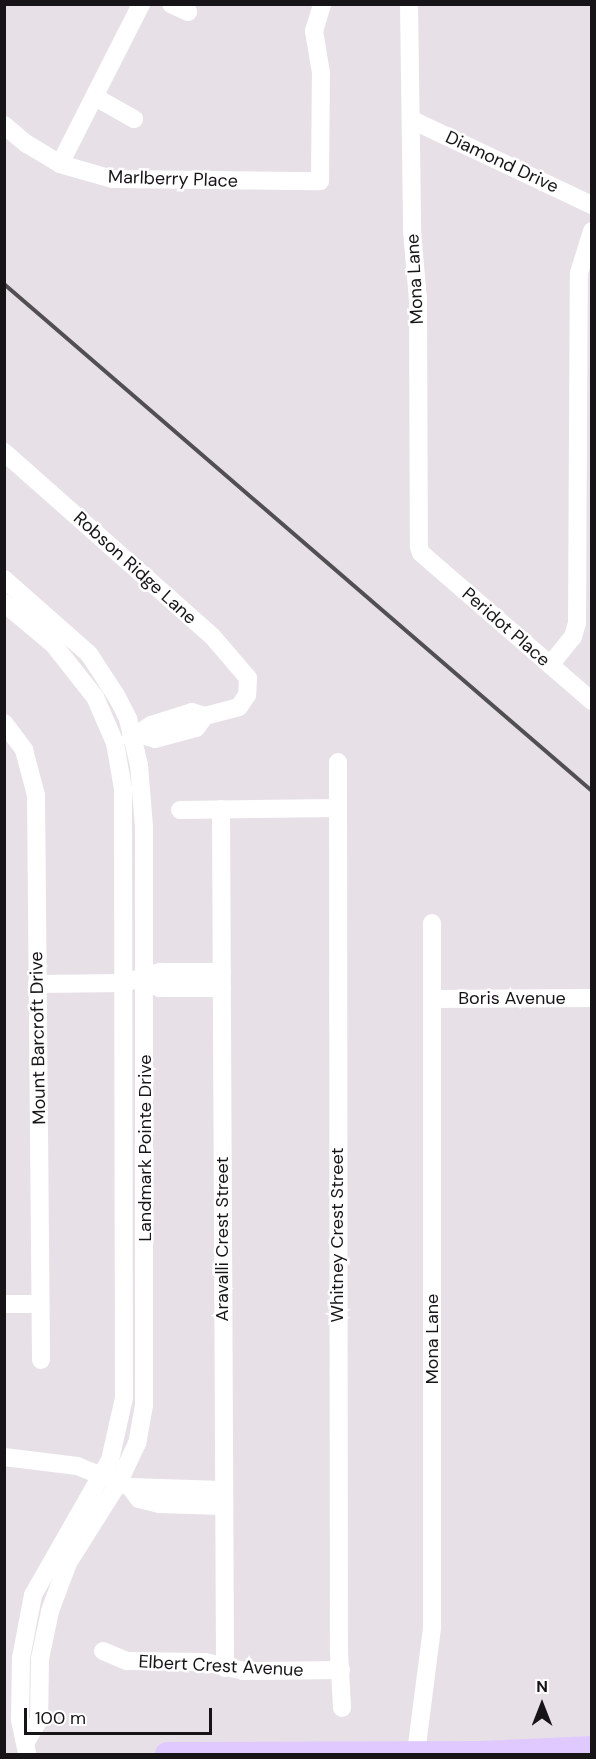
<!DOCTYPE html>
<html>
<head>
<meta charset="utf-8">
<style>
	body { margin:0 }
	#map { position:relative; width:596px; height:1759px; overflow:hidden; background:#e7e1e7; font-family:"DM Sans",sans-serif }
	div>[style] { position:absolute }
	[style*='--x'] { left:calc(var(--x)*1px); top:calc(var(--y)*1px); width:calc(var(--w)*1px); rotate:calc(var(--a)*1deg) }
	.minor>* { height:18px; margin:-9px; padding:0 9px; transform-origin:9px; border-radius:9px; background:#fff }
	.major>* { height:24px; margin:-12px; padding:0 12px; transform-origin:12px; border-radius:12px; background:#e0c9fe }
	.rail>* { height:4px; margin:-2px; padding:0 2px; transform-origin:2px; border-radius:2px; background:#524f52 }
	span { translate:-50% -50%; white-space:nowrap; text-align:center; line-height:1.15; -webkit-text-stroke:5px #fff; paint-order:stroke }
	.street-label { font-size:18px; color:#161416 }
	.frame { position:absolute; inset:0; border:6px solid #161416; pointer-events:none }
	.north { position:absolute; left:512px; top:1675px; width:60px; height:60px; -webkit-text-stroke:4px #fff; paint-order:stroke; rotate:0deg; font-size:16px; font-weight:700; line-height:24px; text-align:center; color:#161416 }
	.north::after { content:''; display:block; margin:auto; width:21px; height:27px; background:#161416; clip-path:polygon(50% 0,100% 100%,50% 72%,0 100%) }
	.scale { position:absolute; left:24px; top:1708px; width:188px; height:27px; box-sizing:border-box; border:3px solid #161416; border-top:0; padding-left:8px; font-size:18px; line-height:21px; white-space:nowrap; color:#161416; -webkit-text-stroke:4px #fff; paint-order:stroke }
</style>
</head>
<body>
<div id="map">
	<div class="minor">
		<i style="--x:171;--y:4;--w:19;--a:25"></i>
		<i style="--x:409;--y:4;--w:227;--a:89.2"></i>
		<i style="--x:412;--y:231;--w:68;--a:85"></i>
		<i style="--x:418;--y:299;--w:248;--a:89.8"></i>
		<i style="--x:419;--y:547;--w:6;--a:72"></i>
		<i style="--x:421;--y:553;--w:226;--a:40.9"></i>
		<i style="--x:95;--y:97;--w:45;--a:29.4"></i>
		<i style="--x:412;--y:120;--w:199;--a:25.3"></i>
		<i style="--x:4;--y:125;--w:30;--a:40"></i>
		<i style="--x:27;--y:144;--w:39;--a:31"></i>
		<i style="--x:60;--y:164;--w:54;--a:16.1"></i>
		<i style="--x:112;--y:179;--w:208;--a:0.6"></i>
		<i style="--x:320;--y:181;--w:108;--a:-89.5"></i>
		<i style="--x:321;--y:73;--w:43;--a:-99.5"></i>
		<i style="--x:314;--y:31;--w:28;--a:-73"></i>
		<i style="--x:60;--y:164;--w:179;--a:-63.1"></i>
		<i style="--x:4;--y:452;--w:278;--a:41.5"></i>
		<i style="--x:212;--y:636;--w:55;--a:49.4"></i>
		<i style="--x:248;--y:678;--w:17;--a:93"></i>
		<i style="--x:247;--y:695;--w:14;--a:124"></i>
		<i style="--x:239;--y:707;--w:35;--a:165"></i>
		<i style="--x:205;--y:716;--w:15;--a:127"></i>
		<i style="--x:196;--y:728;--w:42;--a:165"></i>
		<i style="--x:155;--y:739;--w:14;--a:-163"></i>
		<i style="--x:4;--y:579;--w:113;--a:41.4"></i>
		<i style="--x:89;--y:654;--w:51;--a:56.9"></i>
		<i style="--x:117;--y:697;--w:25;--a:63"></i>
		<i style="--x:128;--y:719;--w:47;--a:76.6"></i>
		<i style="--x:139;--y:765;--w:62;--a:85.4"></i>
		<i style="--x:144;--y:827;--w:578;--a:90"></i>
		<i style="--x:144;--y:1405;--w:39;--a:100"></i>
		<i style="--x:137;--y:1443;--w:43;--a:114.8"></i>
		<i style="--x:119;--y:1482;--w:96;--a:122.2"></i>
		<i style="--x:68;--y:1563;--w:51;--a:110.6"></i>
		<i style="--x:50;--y:1611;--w:49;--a:101.8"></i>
		<i style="--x:40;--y:1659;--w:61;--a:90.9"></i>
		<i style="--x:39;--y:1720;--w:23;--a:121"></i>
		<i style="--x:4;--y:603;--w:64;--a:39.9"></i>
		<i style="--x:53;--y:644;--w:68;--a:51.6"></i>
		<i style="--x:95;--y:697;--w:50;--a:66.5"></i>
		<i style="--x:115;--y:743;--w:47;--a:80.1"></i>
		<i style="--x:123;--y:789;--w:609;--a:89.91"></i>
		<i style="--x:124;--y:1398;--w:64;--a:102.7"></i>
		<i style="--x:110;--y:1460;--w:155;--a:119.7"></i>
		<i style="--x:33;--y:1595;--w:64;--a:100.8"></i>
		<i style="--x:21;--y:1658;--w:62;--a:90.9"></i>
		<i style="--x:20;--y:1720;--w:35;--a:78"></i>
		<i style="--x:550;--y:665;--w:36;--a:-51"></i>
		<i style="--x:573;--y:637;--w:15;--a:-74"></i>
		<i style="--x:577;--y:623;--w:350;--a:-89.7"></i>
		<i style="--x:579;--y:273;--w:44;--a:-72.8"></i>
		<i style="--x:4;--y:723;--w:34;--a:53"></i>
		<i style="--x:24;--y:750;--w:47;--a:75.1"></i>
		<i style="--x:36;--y:795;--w:565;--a:89.49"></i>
		<i style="--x:131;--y:738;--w:24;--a:-33"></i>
		<i style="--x:151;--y:725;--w:43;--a:-17.6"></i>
		<i style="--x:192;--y:712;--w:14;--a:17"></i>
		<i style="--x:338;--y:762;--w:890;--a:89.94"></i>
		<i style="--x:339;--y:1652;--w:56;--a:86.9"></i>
		<i style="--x:221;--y:809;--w:859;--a:89.73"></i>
		<i style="--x:180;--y:810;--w:157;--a:-0.7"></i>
		<i style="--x:144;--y:980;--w:18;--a:27"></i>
		<i style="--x:160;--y:988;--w:62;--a:0"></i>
		<i style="--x:37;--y:984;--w:87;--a:-0.7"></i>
		<i style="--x:124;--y:983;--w:38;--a:-17"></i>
		<i style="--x:160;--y:972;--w:62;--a:0"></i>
		<i style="--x:433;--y:999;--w:159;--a:-0.4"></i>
		<i style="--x:4;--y:1304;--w:36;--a:0"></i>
		<i style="--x:4;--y:1457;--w:74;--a:7"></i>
		<i style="--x:77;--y:1466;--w:57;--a:21.6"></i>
		<i style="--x:130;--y:1487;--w:92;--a:1.9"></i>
		<i style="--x:130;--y:1487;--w:15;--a:53"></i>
		<i style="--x:139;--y:1499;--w:21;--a:14"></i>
		<i style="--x:159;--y:1504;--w:63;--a:1.8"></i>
		<i style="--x:103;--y:1651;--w:26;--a:23"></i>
		<i style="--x:127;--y:1661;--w:78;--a:0.7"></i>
		<i style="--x:205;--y:1662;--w:39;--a:13"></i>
		<i style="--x:243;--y:1671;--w:98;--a:-0.6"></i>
		<i style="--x:416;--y:1753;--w:126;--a:-82.7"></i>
		<i style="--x:432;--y:1628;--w:705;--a:-90"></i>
	</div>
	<div class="major">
		<i style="--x:167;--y:1754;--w:314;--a:-0.2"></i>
		<i style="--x:481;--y:1753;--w:111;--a:-2.6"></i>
	</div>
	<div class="rail">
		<i style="--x:4;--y:284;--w:776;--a:40.77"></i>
	</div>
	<div class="street-label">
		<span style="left:502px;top:162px;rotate:25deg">Diamond Drive</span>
		<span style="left:173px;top:179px;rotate:2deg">Marlberry Place</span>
		<span style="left:415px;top:279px;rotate:-93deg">Mona Lane</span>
		<span style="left:135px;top:568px;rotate:42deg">Robson Ridge Lane</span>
		<span style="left:506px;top:627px;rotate:41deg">Peridot Place</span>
		<span style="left:512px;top:998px">Boris Avenue</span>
		<span style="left:38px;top:1038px;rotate:-91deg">Mount Barcroft Drive</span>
		<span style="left:145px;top:1148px;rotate:-90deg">Landmark Pointe Drive</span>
		<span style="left:337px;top:1235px;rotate:-90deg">Whitney Crest Street</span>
		<span style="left:222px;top:1239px;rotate:-90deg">Aravalli Crest Street</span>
		<span style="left:432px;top:1339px;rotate:-90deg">Mona Lane</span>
		<span style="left:221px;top:1666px;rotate:3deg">Elbert Crest Avenue</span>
	</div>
	<div class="frame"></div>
	<div class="north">N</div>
	<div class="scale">100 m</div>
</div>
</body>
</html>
